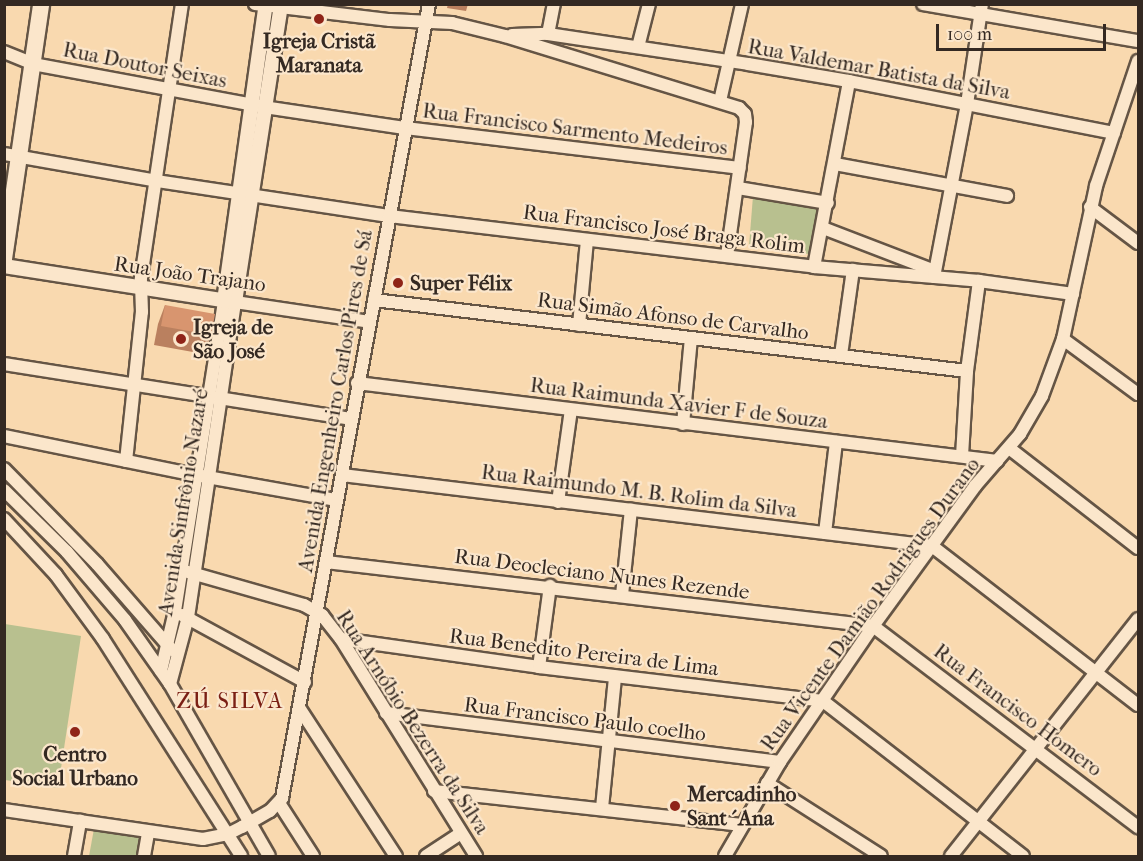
<!DOCTYPE html>
<html>
<head>
<meta charset="utf-8">
<style>
	body { margin:0 }
	#map { position:relative; width:1143px; height:861px; overflow:hidden; background:#f9d9af; font-family:"IM FELL French Canon",serif }
	div>[style] { position:absolute }
	[style*='--x'] { left:calc(var(--x)*1px); top:calc(var(--y)*1px); width:calc(var(--w)*1px); rotate:calc(var(--a)*1deg) }
	.green>* { inset:0; background:#b8c08f }
	.roads { filter:drop-shadow(2px 0 #655545) drop-shadow(-2px 0 #655545) drop-shadow(0 2px #655545) drop-shadow(0 -2px #655545) }
	.minor>* { height:12px; margin:-6px; padding:0 6px; transform-origin:6px; border-radius:6px; background:#fbe6cb }
	.tertiary>* { height:14px; margin:-7px; padding:0 7px; transform-origin:7px; border-radius:7px; background:#fbe6cb }
	.secondary>* { height:16px; margin:-8px; padding:0 8px; transform-origin:8px; border-radius:8px; background:#fbe6cb }
	.wall>* { inset:0; background:#ba805f }
	.building>* { inset:0; background:#d8956f }
	.dots>* { width:16px; height:16px; translate:-50% -50%; box-sizing:border-box; border:3px solid #fbe6cb; border-radius:50% }
	span { translate:-50% -50%; white-space:nowrap; text-align:center; line-height:1.15; -webkit-text-stroke:4.5px #fbe6cb; paint-order:stroke }
	.poi-label { font-size:21px; color:#342922; font-weight:700 }
	.left { translate:0 -50%; text-align:left }
	.street-label { font-size:21px; color:#342922 }
	.neighbourhood-label { font-size:22px; color:#7a1f14; letter-spacing:1.5px }
	.frame { position:absolute; inset:0; border:6px solid #342922; pointer-events:none }
	.scale { position:absolute; left:936px; top:24px; width:170px; height:27px; box-sizing:border-box; border:3px solid #342922; border-top:0; padding-left:8px; font-size:18px; line-height:21px; white-space:nowrap; color:#342922; -webkit-text-stroke:4px #fbe6cb; paint-order:stroke }
</style>
</head>
<body>
<div id="map">
	<div class="green">
		<i style="clip-path:polygon(753px 196px,826px 208px,816px 255px,749px 246px)"></i>
		<i style="clip-path:polygon(5px 624px,81px 636px,58px 788px,5px 780px)"></i>
		<i style="clip-path:polygon(94px 829px,149px 838px,146px 856px,89px 856px)"></i>
	</div>
	<div class="roads">
		<div class="minor">
			<i style="--x:255;--y:4;--w:136;--a:6.8"></i>
			<i style="--x:390;--y:20;--w:62;--a:2.8"></i>
			<i style="--x:452;--y:23;--w:55;--a:13.8"></i>
			<i style="--x:505;--y:36;--w:245;--a:17.1"></i>
			<i style="--x:739;--y:108;--w:8;--a:45"></i>
			<i style="--x:745;--y:114;--w:8;--a:83"></i>
			<i style="--x:746;--y:122;--w:135;--a:98.1"></i>
			<i style="--x:923;--y:4;--w:218;--a:9.8"></i>
			<i style="--x:548;--y:34;--w:31;--a:-79"></i>
			<i style="--x:512;--y:35;--w:36;--a:-2"></i>
			<i style="--x:548;--y:34;--w:202;--a:8.5"></i>
			<i style="--x:748;--y:64;--w:102;--a:9.6"></i>
			<i style="--x:849;--y:81;--w:270;--a:11.1"></i>
			<i style="--x:638;--y:47;--w:44;--a:-75.7"></i>
			<i style="--x:4;--y:52;--w:31;--a:22"></i>
			<i style="--x:33;--y:64;--w:235;--a:10.5"></i>
			<i style="--x:264;--y:107;--w:143;--a:8.5"></i>
			<i style="--x:405;--y:128;--w:337;--a:6.8"></i>
			<i style="--x:720;--y:101;--w:99;--a:-77.2"></i>
			<i style="--x:4;--y:154;--w:155;--a:10"></i>
			<i style="--x:157;--y:181;--w:235;--a:8.6"></i>
			<i style="--x:389;--y:216;--w:428;--a:6.8"></i>
			<i style="--x:814;--y:267;--w:166;--a:4.8"></i>
			<i style="--x:979;--y:281;--w:95;--a:7.9"></i>
			<i style="--x:835;--y:164;--w:175;--a:10.5"></i>
			<i style="--x:738;--y:188;--w:91;--a:9.5"></i>
			<i style="--x:1090;--y:207;--w:60;--a:36.9"></i>
			<i style="--x:823;--y:228;--w:120;--a:21"></i>
			<i style="--x:814;--y:267;--w:189;--a:-79.3"></i>
			<i style="--x:934;--y:277;--w:176;--a:-79.2"></i>
			<i style="--x:967;--y:104;--w:101;--a:-81.5"></i>
			<i style="--x:374;--y:300;--w:597;--a:6.83"></i>
			<i style="--x:579;--y:325;--w:85;--a:-84.6"></i>
			<i style="--x:1063;--y:339;--w:93;--a:36.3"></i>
			<i style="--x:841;--y:355;--w:86;--a:-82"></i>
			<i style="--x:4;--y:364;--w:351;--a:9"></i>
			<i style="--x:357;--y:383;--w:645;--a:6.95"></i>
			<i style="--x:683;--y:424;--w:86;--a:-84.7"></i>
			<i style="--x:4;--y:436;--w:196;--a:11.5"></i>
			<i style="--x:196;--y:475;--w:143;--a:10.1"></i>
			<i style="--x:1009;--y:448;--w:163;--a:37.8"></i>
			<i style="--x:962;--y:456;--w:85;--a:-86.6"></i>
			<i style="--x:967;--y:371;--w:91;--a:-82.4"></i>
			<i style="--x:126;--y:461;--w:150;--a:-83.9"></i>
			<i style="--x:142;--y:312;--w:34;--a:-92"></i>
			<i style="--x:141;--y:278;--w:277;--a:-81.5"></i>
			<i style="--x:4;--y:469;--w:133;--a:45.6"></i>
			<i style="--x:97;--y:564;--w:114;--a:48.9"></i>
			<i style="--x:342;--y:475;--w:594;--a:6.86"></i>
			<i style="--x:932;--y:546;--w:260;--a:37.7"></i>
			<i style="--x:4;--y:490;--w:88;--a:44.5"></i>
			<i style="--x:67;--y:552;--w:89;--a:49.5"></i>
			<i style="--x:125;--y:620;--w:78;--a:54.9"></i>
			<i style="--x:170;--y:684;--w:198;--a:60.1"></i>
			<i style="--x:558;--y:502;--w:93;--a:-82"></i>
			<i style="--x:4;--y:519;--w:76;--a:47.1"></i>
			<i style="--x:56;--y:575;--w:79;--a:53.7"></i>
			<i style="--x:103;--y:639;--w:257;--a:57.5"></i>
			<i style="--x:825;--y:533;--w:92;--a:-83.1"></i>
			<i style="--x:326;--y:562;--w:551;--a:6.67"></i>
			<i style="--x:873;--y:626;--w:333;--a:37.2"></i>
			<i style="--x:181;--y:570;--w:128;--a:15.9"></i>
			<i style="--x:304;--y:605;--w:21;--a:29"></i>
			<i style="--x:322;--y:615;--w:31;--a:52"></i>
			<i style="--x:341;--y:639;--w:256;--a:58.1"></i>
			<i style="--x:622;--y:595;--w:86;--a:-84"></i>
			<i style="--x:182;--y:615;--w:140;--a:28.6"></i>
			<i style="--x:341;--y:639;--w:200;--a:8"></i>
			<i style="--x:539;--y:667;--w:286;--a:6.8"></i>
			<i style="--x:823;--y:701;--w:253;--a:37.8"></i>
			<i style="--x:539;--y:667;--w:82;--a:-82.3"></i>
			<i style="--x:161;--y:671;--w:62;--a:-76.9"></i>
			<i style="--x:175;--y:611;--w:314;--a:-81"></i>
			<i style="--x:170;--y:684;--w:69;--a:-75"></i>
			<i style="--x:188;--y:617;--w:318;--a:-81.5"></i>
			<i style="--x:235;--y:302;--w:136;--a:8.4"></i>
			<i style="--x:300;--y:709;--w:176;--a:56.9"></i>
			<i style="--x:386;--y:713;--w:397;--a:7.1"></i>
			<i style="--x:767;--y:783;--w:135;--a:32.6"></i>
			<i style="--x:434;--y:791;--w:310;--a:6.3"></i>
			<i style="--x:279;--y:803;--w:63;--a:57.3"></i>
			<i style="--x:602;--y:808;--w:132;--a:-84.3"></i>
			<i style="--x:4;--y:810;--w:201;--a:8.3"></i>
			<i style="--x:203;--y:839;--w:25;--a:-11"></i>
			<i style="--x:228;--y:834;--w:16;--a:-27"></i>
			<i style="--x:242;--y:827;--w:32;--a:-30"></i>
			<i style="--x:270;--y:811;--w:18;--a:-47"></i>
			<i style="--x:282;--y:798;--w:807;--a:-79.51"></i>
			<i style="--x:74;--y:856;--w:36;--a:-80"></i>
			<i style="--x:144;--y:856;--w:23;--a:-80"></i>
			<i style="--x:426;--y:856;--w:42;--a:-33.3"></i>
			<i style="--x:725;--y:856;--w:109;--a:-59.7"></i>
			<i style="--x:780;--y:762;--w:165;--a:-55.6"></i>
			<i style="--x:873;--y:626;--w:173;--a:-53.9"></i>
			<i style="--x:975;--y:486;--w:69;--a:-49.1"></i>
			<i style="--x:1020;--y:434;--w:44;--a:-59.9"></i>
			<i style="--x:1042;--y:396;--w:61;--a:-69.8"></i>
			<i style="--x:1063;--y:339;--w:157;--a:-77.8"></i>
			<i style="--x:1096;--y:186;--w:132;--a:-71.4"></i>
			<i style="--x:951;--y:856;--w:302;--a:-51.7"></i>
		</div>
		<div class="tertiary">
			<i style="--x:4;--y:266;--w:234;--a:8.9"></i>
			<i style="--x:235;--y:302;--w:302;--a:-81.2"></i>
			<i style="--x:224;--y:301;--w:300;--a:-82"></i>
		</div>
		<div class="secondary">
			<i style="--x:4;--y:259;--w:258;--a:-81.7"></i>
		</div>
	</div>
	<div class="wall">
		<i style="clip-path:polygon(448px 4px,468px 4px,466px 11px,447px 8px)"></i>
		<i style="clip-path:polygon(165px 305px,211px 335px,204px 354px,154px 345px,158px 324px)"></i>
	</div>
	<div class="building">
		<i style="clip-path:polygon(165px 305px,215px 314px,211px 335px,161px 326px)"></i>
	</div>
	<div class="dots">
		<i style="left:319px;top:19px;background:#8f2418"></i>
		<i style="left:398px;top:283px;background:#8f2418"></i>
		<i style="left:181px;top:339px;background:#8f2418"></i>
		<i style="left:75px;top:732px;background:#8f2418"></i>
		<i style="left:675px;top:806px;background:#8f2418"></i>
	</div>
	<div class="poi-label">
		<span style="left:319px;top:53px">Igreja Cristã<br>Maranata</span>
		<span class="left" style="left:410px;top:283px">Super Félix</span>
		<span class="left" style="left:193px;top:339px">Igreja de<br>São José</span>
		<span style="left:75px;top:766px">Centro<br>Social Urbano</span>
		<span class="left" style="left:687px;top:806px">Mercadinho<br>Sant´Ana</span>
	</div>
	<div class="street-label">
		<span style="left:145px;top:65px;rotate:11deg">Rua Doutor Seixas</span>
		<span style="left:879px;top:69px;rotate:10deg">Rua Valdemar Batista da Silva</span>
		<span style="left:575px;top:129px;rotate:7deg">Rua Francisco Sarmento Medeiros</span>
		<span style="left:664px;top:229px;rotate:7deg">Rua Francisco José Braga Rolim</span>
		<span style="left:190px;top:274px;rotate:8deg">Rua João Trajano</span>
		<span style="left:673px;top:316px;rotate:7deg">Rua Simão Afonso de Carvalho</span>
		<span style="left:335px;top:401px;rotate:-80deg">Avenida Engenheiro Carlos Pires de Sá</span>
		<span style="left:679px;top:403px;rotate:7deg">Rua Raimunda Xavier F de Souza</span>
		<span style="left:639px;top:491px;rotate:7deg">Rua Raimundo M. B. Rolim da Silva</span>
		<span style="left:183px;top:502px;rotate:-81deg">Avenida Sinfrônio Nazaré</span>
		<span style="left:602px;top:574px;rotate:7deg">Rua Deocleciano Nunes Rezende</span>
		<span style="left:870px;top:604px;rotate:-54deg">Rua Vicente Damião Rodrigues Durano</span>
		<span style="left:584px;top:652px;rotate:7deg">Rua Benedito Pereira de Lima</span>
		<span style="left:1018px;top:710px;rotate:37deg">Rua Francisco Homero</span>
		<span style="left:585px;top:719px;rotate:7deg">Rua Francisco Paulo coelho</span>
		<span style="left:413px;top:722px;rotate:57deg">Rua Arnóbio Bezerra da Silva</span>
	</div>
	<div class="neighbourhood-label">
		<span style="left:230px;top:702px">ZÚ SILVA</span>
	</div>
	<div class="frame"></div>
	<div class="scale">100 m</div>
</div>
</body>
</html>
